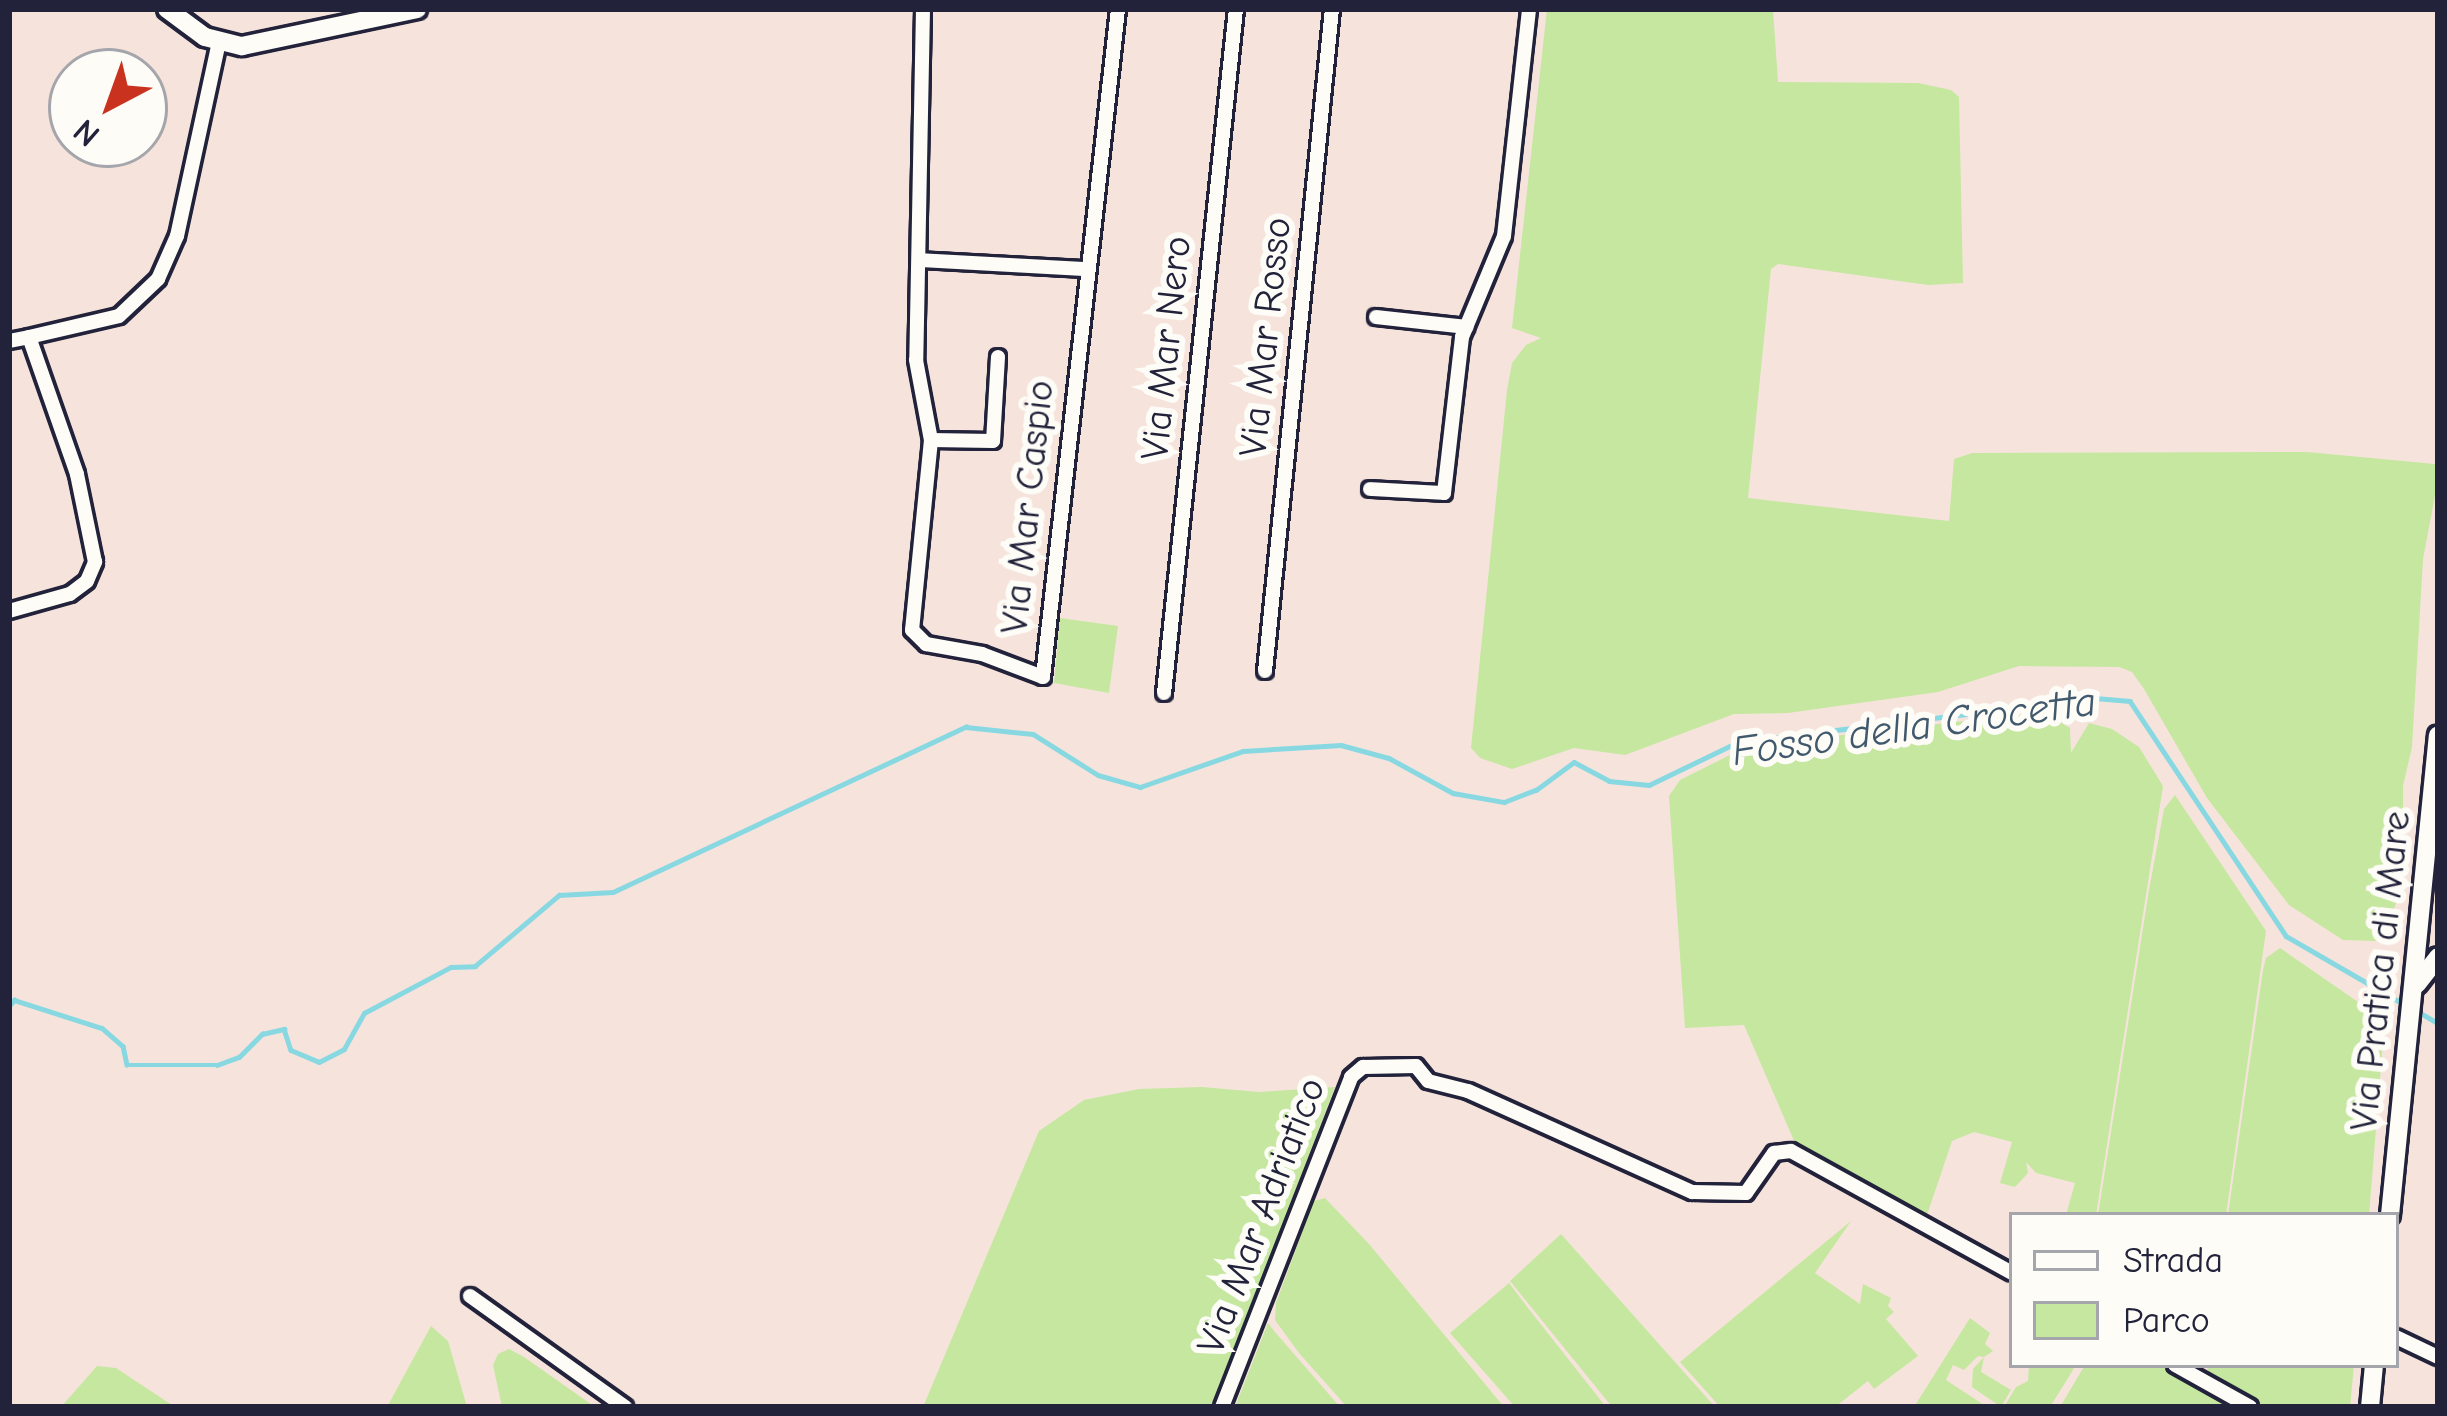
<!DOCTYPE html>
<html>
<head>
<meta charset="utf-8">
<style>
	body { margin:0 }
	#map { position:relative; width:2447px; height:1416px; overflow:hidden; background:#f6e4dc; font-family:"Comic Neue",sans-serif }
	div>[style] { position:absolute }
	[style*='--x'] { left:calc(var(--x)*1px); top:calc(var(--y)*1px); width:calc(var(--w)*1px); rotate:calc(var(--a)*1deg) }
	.green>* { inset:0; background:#c5e7a0 }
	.stream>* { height:4.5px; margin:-2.25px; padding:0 2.25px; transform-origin:2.25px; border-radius:2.25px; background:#88d8e2 }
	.roads { filter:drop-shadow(3px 0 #22223b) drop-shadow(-3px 0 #22223b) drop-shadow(0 3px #22223b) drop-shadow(0 -3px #22223b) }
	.street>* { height:14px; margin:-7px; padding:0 7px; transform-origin:7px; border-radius:7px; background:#fdfcf7 }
	.secondary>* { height:18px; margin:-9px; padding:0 9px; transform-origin:9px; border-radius:9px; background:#fdfcf7 }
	span { translate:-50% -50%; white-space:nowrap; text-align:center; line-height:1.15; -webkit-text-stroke:12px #fdfcf7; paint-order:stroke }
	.street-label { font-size:39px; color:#22223b }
	.water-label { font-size:42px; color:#41596d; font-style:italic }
	.frame { position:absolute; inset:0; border:12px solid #22223b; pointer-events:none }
	.legend { position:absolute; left:2009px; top:1212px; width:390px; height:156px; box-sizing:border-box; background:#fdfcf7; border:3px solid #a5a5ac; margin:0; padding:15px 21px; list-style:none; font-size:36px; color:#22223b }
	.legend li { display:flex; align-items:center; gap:24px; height:60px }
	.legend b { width:60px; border:3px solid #a5a5ac }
	.north { position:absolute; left:48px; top:48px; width:120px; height:120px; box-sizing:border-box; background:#fdfcf7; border:3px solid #a5a5ac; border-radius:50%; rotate:221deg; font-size:33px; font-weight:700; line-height:48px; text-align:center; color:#22223b }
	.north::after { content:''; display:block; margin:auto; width:42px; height:54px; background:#c8321e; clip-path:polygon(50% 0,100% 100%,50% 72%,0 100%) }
</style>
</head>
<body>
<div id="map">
	<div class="green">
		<i style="clip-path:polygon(1547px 9px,1773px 9px,1778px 82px,1918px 83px,1951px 90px,1959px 97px,1963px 283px,1928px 285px,1778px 264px,1771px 269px,1748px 498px,1949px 521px,1954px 459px,1972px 453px,2307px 452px,2435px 464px,2438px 480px,2423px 559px,2412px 747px,2403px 786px,2403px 881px,2386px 934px,2377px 941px,2343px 940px,2289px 905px,2207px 798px,2144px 689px,2132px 672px,2119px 667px,2019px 666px,1938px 692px,1788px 713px,1734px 714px,1625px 755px,1574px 748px,1512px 769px,1480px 758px,1471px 748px,1507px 390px,1512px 363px,1526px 345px,1541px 338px,1512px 328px)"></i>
		<i style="clip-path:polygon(1060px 618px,1118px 626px,1109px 693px,1054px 683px)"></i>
		<i style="clip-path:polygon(2043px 712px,2070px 728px,2071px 753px,2089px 723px,2112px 729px,2139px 747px,2163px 786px,2096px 1215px,2066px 1215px,2075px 1183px,2036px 1173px,2026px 1162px,2028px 1173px,2015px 1187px,2000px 1183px,2012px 1142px,1974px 1132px,1952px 1141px,1927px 1215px,1795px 1143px,1744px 1025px,1685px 1028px,1669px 796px,1680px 780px,1748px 746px)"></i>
		<i style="clip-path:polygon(2175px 795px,2266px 931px,2226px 1215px,2098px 1215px,2149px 890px,2164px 809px)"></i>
		<i style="clip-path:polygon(2280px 948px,2374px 1013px,2383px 1042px,2369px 1215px,2228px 1215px,2263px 970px,2266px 958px)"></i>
		<i style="clip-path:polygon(1202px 1087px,1259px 1092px,1335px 1087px,1213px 1407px,923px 1407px,1039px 1131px,1084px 1100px,1139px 1089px)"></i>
		<i style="clip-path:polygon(1325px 1198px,1369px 1244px,1504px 1407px,1347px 1407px,1299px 1353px,1275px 1320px,1276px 1303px,1314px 1201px)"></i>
		<i style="clip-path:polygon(1851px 1221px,1815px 1273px,1860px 1304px,1863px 1284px,1891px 1298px,1888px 1306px,1894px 1312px,1886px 1319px,1918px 1356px,1874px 1389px,1868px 1381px,1835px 1407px,1720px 1407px,1680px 1362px)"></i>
		<i style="clip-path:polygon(1561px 1234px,1715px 1407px,1613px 1407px,1608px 1402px,1510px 1281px)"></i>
		<i style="clip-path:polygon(1509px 1283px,1528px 1308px,1606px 1407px,1515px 1407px,1450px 1333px)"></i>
		<i style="clip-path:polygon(1970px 1318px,1990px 1333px,1985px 1344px,1993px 1351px,1984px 1357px,1981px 1372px,2011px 1390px,2001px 1407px,1972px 1387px,1973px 1369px,1984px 1357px,1978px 1356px,1964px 1370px,1953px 1365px,1946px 1380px,1987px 1407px,1914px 1407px)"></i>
		<i style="clip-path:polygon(1268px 1323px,1275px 1332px,1340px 1407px,1235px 1407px)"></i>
		<i style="clip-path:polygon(431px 1326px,448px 1341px,467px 1407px,387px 1407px)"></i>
		<i style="clip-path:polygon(509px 1349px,524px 1357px,595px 1407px,502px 1407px,493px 1365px,498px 1354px)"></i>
		<i style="clip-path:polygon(2029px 1365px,2076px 1365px,2050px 1407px,2004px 1407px,2016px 1387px,2028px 1381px)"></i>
		<i style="clip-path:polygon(2085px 1365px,2159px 1365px,2233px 1407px,2060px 1407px)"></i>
		<i style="clip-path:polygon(2207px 1365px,2354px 1365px,2350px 1407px,2259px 1407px,2209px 1379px)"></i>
		<i style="clip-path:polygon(97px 1366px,116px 1368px,175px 1407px,61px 1407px)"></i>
	</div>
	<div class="stream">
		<i style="--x:9;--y:1006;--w:8;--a:-50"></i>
		<i style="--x:14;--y:1000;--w:92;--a:17.7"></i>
		<i style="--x:102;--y:1028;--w:28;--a:41"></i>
		<i style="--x:123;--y:1046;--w:19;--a:78"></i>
		<i style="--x:127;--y:1065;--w:90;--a:0"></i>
		<i style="--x:217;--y:1065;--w:23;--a:-20"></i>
		<i style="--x:239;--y:1057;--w:33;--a:-45"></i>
		<i style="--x:262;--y:1034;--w:23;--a:-13"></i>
		<i style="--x:284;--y:1029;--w:22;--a:72"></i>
		<i style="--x:291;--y:1050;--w:30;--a:23"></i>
		<i style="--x:319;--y:1062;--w:28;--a:-27"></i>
		<i style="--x:344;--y:1049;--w:41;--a:-60.9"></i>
		<i style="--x:364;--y:1013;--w:98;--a:-27.9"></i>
		<i style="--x:451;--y:967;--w:24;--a:-2"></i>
		<i style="--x:475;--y:966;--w:110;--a:-40.2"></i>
		<i style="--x:559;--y:895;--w:54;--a:-3.2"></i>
		<i style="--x:613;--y:892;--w:390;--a:-25.1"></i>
		<i style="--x:966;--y:727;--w:67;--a:6"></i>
		<i style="--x:1033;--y:734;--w:77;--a:32.2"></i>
		<i style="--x:1098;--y:775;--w:44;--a:15.9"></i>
		<i style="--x:1140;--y:787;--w:109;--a:-19.3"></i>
		<i style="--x:1243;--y:751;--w:98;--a:-3.5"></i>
		<i style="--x:1341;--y:745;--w:50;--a:15.2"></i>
		<i style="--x:1389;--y:758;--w:73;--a:28.7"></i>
		<i style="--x:1453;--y:793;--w:52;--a:10"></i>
		<i style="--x:1504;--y:802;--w:34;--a:-21"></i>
		<i style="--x:1536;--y:790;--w:47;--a:-36.4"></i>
		<i style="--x:1574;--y:762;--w:40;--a:28"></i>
		<i style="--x:1609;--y:781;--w:40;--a:5.7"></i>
		<i style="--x:1649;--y:785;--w:99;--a:-25.8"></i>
		<i style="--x:1738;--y:742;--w:360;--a:-7"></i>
		<i style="--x:2095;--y:698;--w:35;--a:5"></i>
		<i style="--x:2130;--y:701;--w:282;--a:56.4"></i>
		<i style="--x:2286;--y:936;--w:140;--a:30"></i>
		<i style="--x:2417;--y:1011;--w:24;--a:30"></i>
	</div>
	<div class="roads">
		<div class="street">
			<i style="--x:923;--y:9;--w:351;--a:91.1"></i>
			<i style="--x:916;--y:360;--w:81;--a:79.4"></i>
			<i style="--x:919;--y:260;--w:167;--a:3.1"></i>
			<i style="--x:1376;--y:317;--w:91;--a:6.3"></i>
			<i style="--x:9;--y:341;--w:20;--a:-11"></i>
			<i style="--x:998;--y:357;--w:84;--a:93.4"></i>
			<i style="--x:993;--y:441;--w:62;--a:-179.1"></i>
			<i style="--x:931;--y:440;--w:191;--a:95.7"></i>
			<i style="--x:912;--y:630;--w:20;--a:45"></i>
			<i style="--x:926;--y:644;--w:57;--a:10.1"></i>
			<i style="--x:982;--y:654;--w:65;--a:20.7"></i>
			<i style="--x:1043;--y:677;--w:672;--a:-83.59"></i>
			<i style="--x:1370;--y:489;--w:74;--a:3.1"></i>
			<i style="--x:1444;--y:493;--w:157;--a:-83.4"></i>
			<i style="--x:1462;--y:337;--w:109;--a:-67.4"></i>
			<i style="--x:1504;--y:236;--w:228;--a:-83.7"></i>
			<i style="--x:9;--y:611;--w:63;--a:-15.6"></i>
			<i style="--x:70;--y:594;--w:21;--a:-37"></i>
			<i style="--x:87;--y:581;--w:21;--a:-67"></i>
			<i style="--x:95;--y:562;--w:90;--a:-101.6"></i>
			<i style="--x:77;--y:474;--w:145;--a:-109.3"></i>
			<i style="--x:29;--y:337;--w:92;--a:-13.1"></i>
			<i style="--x:119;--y:316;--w:54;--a:-43.5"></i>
			<i style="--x:158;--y:279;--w:47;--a:-66.2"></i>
			<i style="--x:177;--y:236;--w:198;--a:-77.8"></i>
			<i style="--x:1265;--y:671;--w:665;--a:-84.22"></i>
			<i style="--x:1164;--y:693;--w:688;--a:-83.99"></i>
			<i style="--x:470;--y:1296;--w:191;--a:35.6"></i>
			<i style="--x:2396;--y:1337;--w:47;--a:25.5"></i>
			<i style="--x:2175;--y:1365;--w:86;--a:29.2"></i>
			<i style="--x:1222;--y:1407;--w:354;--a:-68.6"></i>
			<i style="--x:1351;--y:1077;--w:16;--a:-40"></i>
			<i style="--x:1363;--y:1067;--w:53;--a:-1.1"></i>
			<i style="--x:1416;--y:1066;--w:19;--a:51"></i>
			<i style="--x:1428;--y:1081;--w:41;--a:14"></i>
			<i style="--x:1468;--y:1091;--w:246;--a:24.3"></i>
			<i style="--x:1692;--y:1192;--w:54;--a:1.1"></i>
			<i style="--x:1746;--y:1193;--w:49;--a:-55"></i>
			<i style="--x:1774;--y:1153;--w:17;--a:-7"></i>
			<i style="--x:1791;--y:1151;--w:252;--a:28.9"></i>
		</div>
		<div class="secondary">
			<i style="--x:167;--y:9;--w:47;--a:36.4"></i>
			<i style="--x:205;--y:37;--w:38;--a:14"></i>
			<i style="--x:242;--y:46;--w:179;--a:-11.9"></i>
			<i style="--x:2417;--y:984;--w:34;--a:-52"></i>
			<i style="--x:2390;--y:1215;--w:482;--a:-84.3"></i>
			<i style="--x:2370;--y:1407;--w:42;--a:-84.6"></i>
		</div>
	</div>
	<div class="street-label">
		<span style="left:1266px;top:337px;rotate:-84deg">Via Mar Rosso</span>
		<span style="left:1167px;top:348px;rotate:-84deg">Via Mar Nero</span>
		<span style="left:1028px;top:507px;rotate:-84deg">Via Mar Caspio</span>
		<span style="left:2381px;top:971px;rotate:-84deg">Via Pratica di Mare</span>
		<span style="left:1262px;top:1216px;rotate:-69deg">Via Mar Adriatico</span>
	</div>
	<div class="water-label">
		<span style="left:1914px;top:727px;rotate:-8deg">Fosso della Crocetta</span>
	</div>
	<div class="frame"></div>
	<ul class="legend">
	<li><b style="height:15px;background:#fdfcf7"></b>Strada</li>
	<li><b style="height:33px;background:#c5e7a0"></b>Parco</li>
	</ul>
	<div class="north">N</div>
</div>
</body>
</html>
